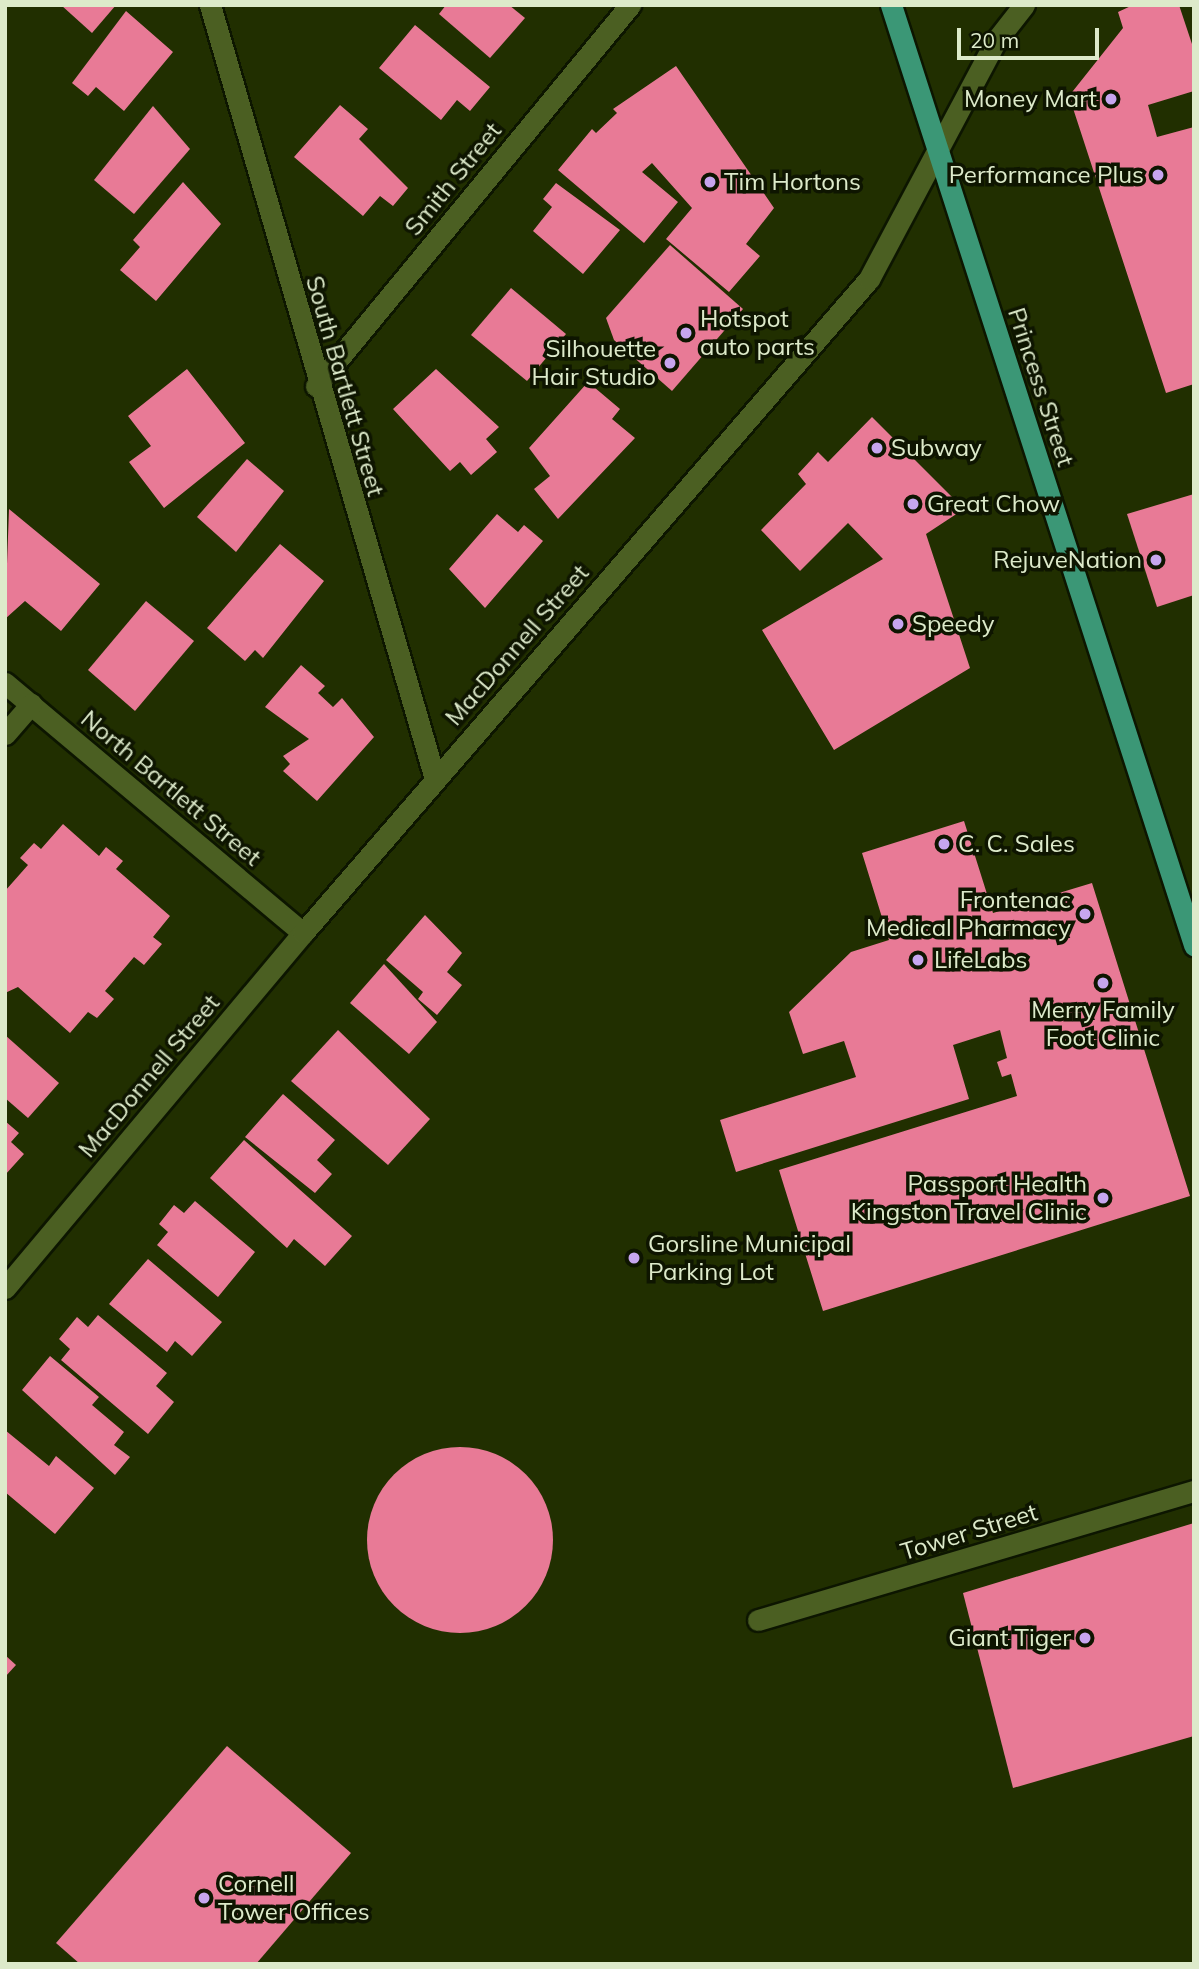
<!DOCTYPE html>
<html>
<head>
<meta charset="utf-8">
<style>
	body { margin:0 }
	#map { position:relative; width:1199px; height:1969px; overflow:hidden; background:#212f00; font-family:Mulish,sans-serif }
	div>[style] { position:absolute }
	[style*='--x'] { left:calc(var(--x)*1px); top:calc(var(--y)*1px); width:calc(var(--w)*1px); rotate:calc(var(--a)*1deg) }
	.building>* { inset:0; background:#e87a96 }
	.round { border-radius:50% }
	.roads { filter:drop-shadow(2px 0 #0d1600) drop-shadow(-2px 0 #0d1600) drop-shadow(0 2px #0d1600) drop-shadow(0 -2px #0d1600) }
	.minor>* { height:21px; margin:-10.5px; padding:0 10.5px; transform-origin:10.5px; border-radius:10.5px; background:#4b5f22 }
	.major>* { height:21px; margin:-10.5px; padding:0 10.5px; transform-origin:10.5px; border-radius:10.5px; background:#3b9776 }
	.dots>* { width:19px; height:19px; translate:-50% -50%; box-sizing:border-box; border:4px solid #0e1500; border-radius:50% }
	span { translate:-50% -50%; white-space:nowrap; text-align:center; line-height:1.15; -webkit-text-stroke:7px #0e1500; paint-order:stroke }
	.poi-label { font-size:24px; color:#ddeaca }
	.right { translate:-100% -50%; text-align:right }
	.left { translate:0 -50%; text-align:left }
	.street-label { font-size:24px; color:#ddeaca }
	.frame { position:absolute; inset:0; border:7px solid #ddeaca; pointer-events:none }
	.scale { position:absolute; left:957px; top:28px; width:142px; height:32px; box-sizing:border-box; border:4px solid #ddeaca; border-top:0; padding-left:9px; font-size:21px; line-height:24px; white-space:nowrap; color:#ddeaca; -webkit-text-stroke:5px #0e1500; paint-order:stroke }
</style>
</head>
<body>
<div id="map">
	<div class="building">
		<i style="clip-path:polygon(61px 5px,116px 5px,92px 33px)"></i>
		<i style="clip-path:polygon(446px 5px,509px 5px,525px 18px,490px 58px,439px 14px)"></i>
		<i style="clip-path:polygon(1133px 5px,1179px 5px,1194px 50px,1194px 91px,1148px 105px,1157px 137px,1194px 127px,1194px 384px,1166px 393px,1069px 96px,1123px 28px,1118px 12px)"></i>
		<i style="clip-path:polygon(126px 11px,173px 52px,124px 111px,96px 87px,88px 96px,72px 83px)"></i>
		<i style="clip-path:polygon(415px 25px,490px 87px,470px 111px,457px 100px,441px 120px,379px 68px)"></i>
		<i style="clip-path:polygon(676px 66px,774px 208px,746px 244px,760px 256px,729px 292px,666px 239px,692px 208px,652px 163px,642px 172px,678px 202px,644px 243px,558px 170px,592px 129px,596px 133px,617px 113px,613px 109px)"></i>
		<i style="clip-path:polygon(340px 105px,368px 129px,359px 139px,408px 188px,393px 206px,380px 196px,363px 216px,294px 157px)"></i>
		<i style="clip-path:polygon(153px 106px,190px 149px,134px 214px,94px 180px)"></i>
		<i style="clip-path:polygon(183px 182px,221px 224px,156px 301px,120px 270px,140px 247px,133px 240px)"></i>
		<i style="clip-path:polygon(556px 183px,620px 230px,583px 274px,533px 231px,552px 207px,543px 199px)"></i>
		<i style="clip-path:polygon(670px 245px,743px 309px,672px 391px,614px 340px,606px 318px)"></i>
		<i style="clip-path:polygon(511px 288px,566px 334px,527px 381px,471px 335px)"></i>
		<i style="clip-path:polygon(187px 369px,245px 443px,164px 508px,129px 462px,151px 446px,128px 416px)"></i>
		<i style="clip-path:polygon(436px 369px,499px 427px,486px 439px,497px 452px,471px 475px,460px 462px,450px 471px,393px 409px)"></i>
		<i style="clip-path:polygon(588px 382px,620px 409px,612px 419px,635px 438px,558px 519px,534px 489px,550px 476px,529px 448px)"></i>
		<i style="clip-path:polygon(872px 417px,964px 509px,926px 534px,970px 668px,834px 750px,762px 630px,883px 559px,848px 523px,800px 571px,761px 530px,806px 484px,798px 474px,811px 460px,818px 452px,828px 462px)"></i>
		<i style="clip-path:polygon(247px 459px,284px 491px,236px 552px,197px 517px)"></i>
		<i style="clip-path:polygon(1194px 494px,1194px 595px,1157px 607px,1127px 514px)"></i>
		<i style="clip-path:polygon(9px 509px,100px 584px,61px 631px,25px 601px,5px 619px)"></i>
		<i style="clip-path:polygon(497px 514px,518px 532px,524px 525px,543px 541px,485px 608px,449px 569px)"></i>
		<i style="clip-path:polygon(280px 544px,324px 581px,263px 658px,255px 650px,245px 661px,207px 628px)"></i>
		<i style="clip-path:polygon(146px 601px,194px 641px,135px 711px,88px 670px)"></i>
		<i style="clip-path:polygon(301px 665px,325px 686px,318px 693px,333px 707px,342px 698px,374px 737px,317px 801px,283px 771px,290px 764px,283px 756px,309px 739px,265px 707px)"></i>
		<i style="clip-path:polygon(964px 821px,993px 913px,1092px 883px,1190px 1196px,823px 1311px,779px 1170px,1017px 1096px,1011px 1074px,1002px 1077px,997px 1062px,1007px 1058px,1000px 1030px,953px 1045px,969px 1099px,736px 1172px,720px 1120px,856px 1077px,844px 1041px,803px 1054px,789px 1012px,851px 952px,889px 940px,862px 853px)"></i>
		<i style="clip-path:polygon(63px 824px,99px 856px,106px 847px,123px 861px,116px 869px,170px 916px,153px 937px,162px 944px,144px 965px,134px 957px,105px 991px,114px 999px,97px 1018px,88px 1012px,70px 1033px,18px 987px,5px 993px,5px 891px,28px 865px,20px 858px,34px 843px,41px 849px)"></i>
		<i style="clip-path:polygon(425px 915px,462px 953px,447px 972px,462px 985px,437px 1015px,418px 999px,423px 992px,386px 960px)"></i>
		<i style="clip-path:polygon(384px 964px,437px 1022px,409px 1054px,350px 1003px)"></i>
		<i style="clip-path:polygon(338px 1030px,430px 1119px,388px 1165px,291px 1081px)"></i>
		<i style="clip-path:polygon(5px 1035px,59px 1083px,28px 1118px,5px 1098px)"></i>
		<i style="clip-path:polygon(283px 1094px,335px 1140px,317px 1160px,332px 1174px,315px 1193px,245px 1137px)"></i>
		<i style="clip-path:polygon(5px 1121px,19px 1133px,11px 1142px,24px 1154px,5px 1175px)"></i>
		<i style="clip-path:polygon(244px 1140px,352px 1236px,325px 1266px,294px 1239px,287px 1248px,210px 1178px)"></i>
		<i style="clip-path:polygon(195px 1201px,255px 1252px,218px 1297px,157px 1245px,168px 1232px,159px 1224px,174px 1205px,184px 1213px)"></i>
		<i style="clip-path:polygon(148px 1259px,222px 1322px,192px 1356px,175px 1341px,167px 1352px,109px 1304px)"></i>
		<i style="clip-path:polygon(98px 1315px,167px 1373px,156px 1386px,174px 1402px,148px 1434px,61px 1360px,70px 1349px,59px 1339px,77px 1317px,88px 1327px)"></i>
		<i style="clip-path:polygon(50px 1356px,99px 1397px,92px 1405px,124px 1432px,114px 1445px,130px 1457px,115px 1475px,22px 1390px)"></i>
		<i style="clip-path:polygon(5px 1430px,49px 1466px,56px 1456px,94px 1488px,55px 1534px,5px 1492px)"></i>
		<i class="round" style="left:367px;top:1447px;width:186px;height:186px"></i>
		<i style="clip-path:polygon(1194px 1523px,1194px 1736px,1013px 1788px,963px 1593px)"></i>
		<i style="clip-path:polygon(5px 1655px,16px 1665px,5px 1677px)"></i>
		<i style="clip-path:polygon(227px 1746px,351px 1853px,256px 1964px,80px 1964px,56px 1943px)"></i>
	</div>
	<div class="roads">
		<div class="minor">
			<i style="--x:210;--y:5;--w:806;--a:73.79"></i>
			<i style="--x:316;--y:386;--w:494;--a:-50.5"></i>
			<i style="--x:5;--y:683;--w:389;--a:40"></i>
			<i style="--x:5;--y:734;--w:40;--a:-49"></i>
			<i style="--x:5;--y:1288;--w:463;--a:-50"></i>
			<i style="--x:303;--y:933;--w:865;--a:-49.13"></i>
			<i style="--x:869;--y:279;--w:268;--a:-62"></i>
			<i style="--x:995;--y:42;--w:47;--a:-51.9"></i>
			<i style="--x:758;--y:1620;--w:455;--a:-16.5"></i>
		</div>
		<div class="major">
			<i style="--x:891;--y:5;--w:988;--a:72.13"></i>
		</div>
	</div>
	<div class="dots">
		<i style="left:1111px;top:99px;background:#c7a6ef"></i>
		<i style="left:1158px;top:175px;background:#c7a6ef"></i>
		<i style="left:710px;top:182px;background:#c7a6ef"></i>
		<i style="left:686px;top:333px;background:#c7a6ef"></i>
		<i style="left:670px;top:363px;background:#c7a6ef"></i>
		<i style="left:877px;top:448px;background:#c7a6ef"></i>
		<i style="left:913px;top:504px;background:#c7a6ef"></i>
		<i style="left:1156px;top:560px;background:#c7a6ef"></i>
		<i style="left:898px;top:624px;background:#c7a6ef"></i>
		<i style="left:944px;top:844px;background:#c7a6ef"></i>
		<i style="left:1085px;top:914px;background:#c7a6ef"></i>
		<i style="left:918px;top:960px;background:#c7a6ef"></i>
		<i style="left:1103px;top:983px;background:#c7a6ef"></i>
		<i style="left:1103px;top:1198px;background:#c7a6ef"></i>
		<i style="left:634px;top:1258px;background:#c7a6ef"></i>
		<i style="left:1085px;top:1638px;background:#c7a6ef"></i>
		<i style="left:204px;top:1898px;background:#c7a6ef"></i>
	</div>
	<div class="poi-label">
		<span class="right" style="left:1097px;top:99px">Money Mart</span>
		<span class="right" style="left:1144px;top:175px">Performance Plus</span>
		<span class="left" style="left:724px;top:182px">Tim Hortons</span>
		<span class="left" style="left:700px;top:333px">Hotspot<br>auto parts</span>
		<span class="right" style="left:656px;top:363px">Silhouette<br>Hair Studio</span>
		<span class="left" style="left:891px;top:448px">Subway</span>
		<span class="left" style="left:927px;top:504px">Great Chow</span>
		<span class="right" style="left:1142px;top:560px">RejuveNation</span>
		<span class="left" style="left:912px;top:624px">Speedy</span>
		<span class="left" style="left:958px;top:844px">C. C. Sales</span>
		<span class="right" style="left:1071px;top:914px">Frontenac<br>Medical Pharmacy</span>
		<span class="left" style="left:934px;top:960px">LifeLabs</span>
		<span style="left:1103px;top:1024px">Merry Family<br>Foot Clinic</span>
		<span class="right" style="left:1087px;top:1198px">Passport Health<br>Kingston Travel Clinic</span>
		<span class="left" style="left:648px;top:1258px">Gorsline Municipal<br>Parking Lot</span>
		<span class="right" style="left:1071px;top:1638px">Giant Tiger</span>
		<span class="left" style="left:218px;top:1898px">Cornell<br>Tower Offices</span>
	</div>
	<div class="street-label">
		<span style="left:453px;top:179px;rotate:-51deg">Smith Street</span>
		<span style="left:345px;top:386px;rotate:74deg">South Bartlett Street</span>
		<span style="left:1041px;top:387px;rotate:72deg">Princess Street</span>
		<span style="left:517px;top:645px;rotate:-49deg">MacDonnell Street</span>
		<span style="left:171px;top:788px;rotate:40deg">North Bartlett Street</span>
		<span style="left:149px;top:1076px;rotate:-50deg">MacDonnell Street</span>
		<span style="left:969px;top:1532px;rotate:-17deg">Tower Street</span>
	</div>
	<div class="frame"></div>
	<div class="scale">20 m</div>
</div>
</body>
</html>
